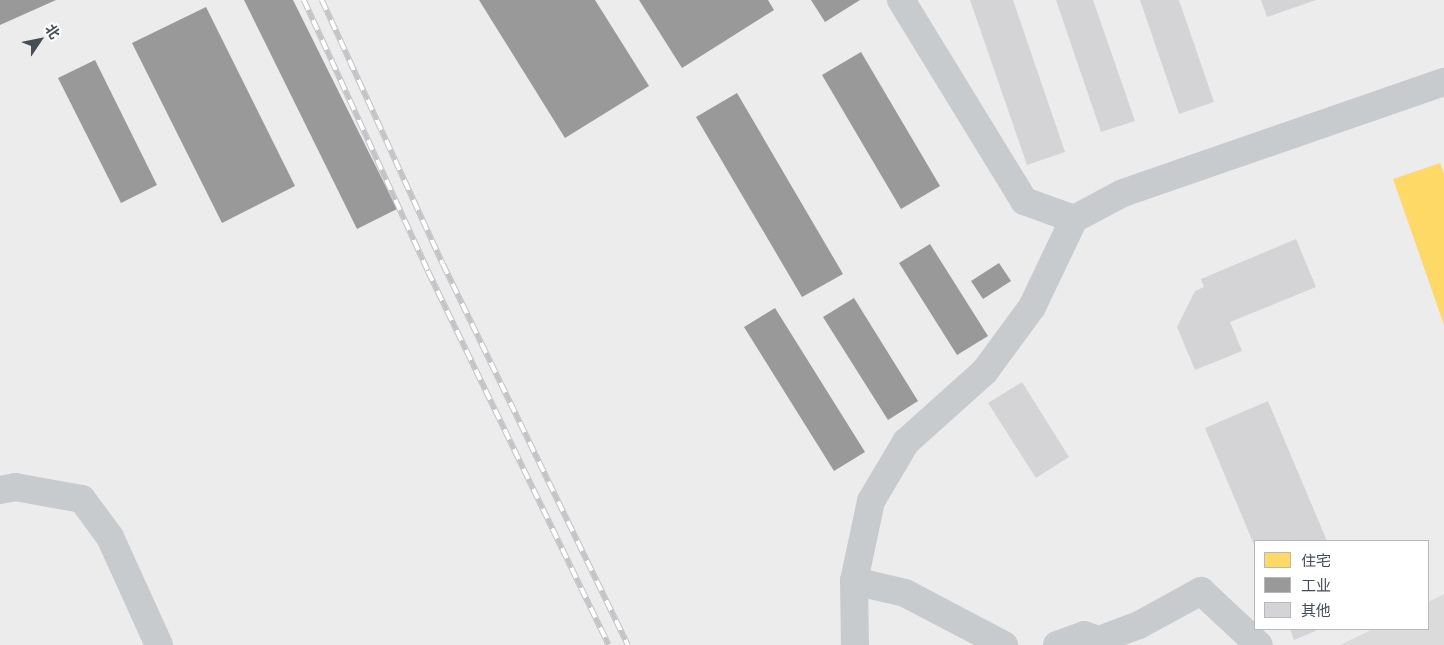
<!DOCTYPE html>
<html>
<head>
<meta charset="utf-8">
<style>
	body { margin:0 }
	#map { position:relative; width:1444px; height:645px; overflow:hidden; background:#edecec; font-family:Raleway,"Noto Sans SC",sans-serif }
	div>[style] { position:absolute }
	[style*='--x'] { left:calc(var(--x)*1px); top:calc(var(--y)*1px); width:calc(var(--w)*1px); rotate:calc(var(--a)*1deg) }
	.education>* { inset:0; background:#dbdbdc }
	.homes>* { inset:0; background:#ffd966 }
	.industry>* { inset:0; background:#999 }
	.building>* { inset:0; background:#d4d4d7 }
	.minor>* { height:28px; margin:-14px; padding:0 14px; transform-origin:14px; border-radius:14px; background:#c8cbcd }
	.rail>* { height:5.5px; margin-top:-2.75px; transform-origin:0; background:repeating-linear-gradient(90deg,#fff 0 11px,#c2c4c7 0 22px); box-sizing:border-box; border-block:1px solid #c2c4c7 }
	span { translate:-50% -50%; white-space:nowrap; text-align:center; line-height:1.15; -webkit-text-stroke:5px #fff; paint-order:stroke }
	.legend { position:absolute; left:1254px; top:540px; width:175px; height:90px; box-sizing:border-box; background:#fff; border:1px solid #b5b8bc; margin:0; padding:6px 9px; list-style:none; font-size:15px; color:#454d57 }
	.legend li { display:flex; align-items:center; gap:10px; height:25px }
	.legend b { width:25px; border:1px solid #b5b8bc }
	.north { position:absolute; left:15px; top:15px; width:50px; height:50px; -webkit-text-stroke:4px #fff; paint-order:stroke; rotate:56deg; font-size:14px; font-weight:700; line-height:20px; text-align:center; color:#454d57 }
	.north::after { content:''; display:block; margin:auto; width:18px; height:22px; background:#454d57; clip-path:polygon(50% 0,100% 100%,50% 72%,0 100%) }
</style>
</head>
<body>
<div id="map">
	<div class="education">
		<i style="clip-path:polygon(1444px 594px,1444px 645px,1340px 645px,1373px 629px,1428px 629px,1428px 602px)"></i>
	</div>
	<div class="homes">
		<i style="clip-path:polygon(1440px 163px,1444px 174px,1444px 325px,1393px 179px)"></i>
	</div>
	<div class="industry">
		<i style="clip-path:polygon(0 0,56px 0,0 25px)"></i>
		<i style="clip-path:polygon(244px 0,293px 0,397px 209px,357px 229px)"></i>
		<i style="clip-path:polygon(479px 0,595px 0,649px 86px,565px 138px)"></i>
		<i style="clip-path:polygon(639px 0,768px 0,774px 10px,682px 68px)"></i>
		<i style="clip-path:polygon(811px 0,860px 0,825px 22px)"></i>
		<i style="clip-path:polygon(206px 7px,295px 186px,222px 223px,132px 43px)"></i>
		<i style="clip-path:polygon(861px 52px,940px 186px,901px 209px,822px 75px)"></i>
		<i style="clip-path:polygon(95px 60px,157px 185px,121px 203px,58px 78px)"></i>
		<i style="clip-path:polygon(737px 93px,843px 274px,802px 297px,696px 117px)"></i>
		<i style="clip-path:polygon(930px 244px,988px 336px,957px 355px,899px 263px)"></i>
		<i style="clip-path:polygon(999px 263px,1011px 281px,983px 299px,971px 281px)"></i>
		<i style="clip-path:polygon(854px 298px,918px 401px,888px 420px,823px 317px)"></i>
		<i style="clip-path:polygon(775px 308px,865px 452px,834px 471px,744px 327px)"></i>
	</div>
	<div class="building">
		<i style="clip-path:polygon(970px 0,1013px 0,1065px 152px,1027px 165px)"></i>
		<i style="clip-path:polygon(1056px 0,1093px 0,1135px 121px,1101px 132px)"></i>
		<i style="clip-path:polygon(1140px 0,1179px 0,1214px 102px,1179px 114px)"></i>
		<i style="clip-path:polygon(1261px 0,1316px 0,1267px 17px)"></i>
		<i style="clip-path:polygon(1296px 239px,1316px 287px,1230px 322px,1242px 351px,1195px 370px,1177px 327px,1195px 291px,1204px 287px,1201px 279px)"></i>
		<i style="clip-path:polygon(1022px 382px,1069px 457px,1036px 478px,988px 403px)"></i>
		<i style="clip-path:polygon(1268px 401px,1327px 541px,1255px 541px,1255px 547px,1205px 428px)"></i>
		<i style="clip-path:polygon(1290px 629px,1320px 629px,1294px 640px)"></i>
	</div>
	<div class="minor">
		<i style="--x:901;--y:0;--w:236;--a:58.5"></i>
		<i style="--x:1024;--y:201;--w:53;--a:19.8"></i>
		<i style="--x:0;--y:490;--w:15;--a:-11"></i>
		<i style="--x:15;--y:487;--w:68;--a:10.2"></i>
		<i style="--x:82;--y:499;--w:47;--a:53.6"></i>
		<i style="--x:110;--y:537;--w:119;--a:65.6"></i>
		<i style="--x:854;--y:581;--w:52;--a:13.2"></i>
		<i style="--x:905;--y:593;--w:112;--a:27.7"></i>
		<i style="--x:855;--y:645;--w:64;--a:-90.9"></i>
		<i style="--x:854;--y:581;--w:82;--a:-78"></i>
		<i style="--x:871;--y:501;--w:69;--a:-59.3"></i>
		<i style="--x:906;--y:442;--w:106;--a:-41.9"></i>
		<i style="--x:985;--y:371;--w:79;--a:-53.7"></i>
		<i style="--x:1032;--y:307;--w:98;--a:-64.5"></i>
		<i style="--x:1074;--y:219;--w:55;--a:-28"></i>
		<i style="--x:1123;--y:193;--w:340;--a:-19.1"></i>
		<i style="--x:1057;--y:645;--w:29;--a:-20"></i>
		<i style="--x:1084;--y:635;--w:16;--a:18"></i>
		<i style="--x:1099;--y:640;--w:43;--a:-20.6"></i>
		<i style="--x:1139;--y:625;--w:71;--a:-28.7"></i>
		<i style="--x:1201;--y:591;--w:79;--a:43"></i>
	</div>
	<div class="rail">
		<i style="--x:304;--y:0;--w:298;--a:65.4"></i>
		<i style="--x:428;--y:271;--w:415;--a:64.2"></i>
		<i style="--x:322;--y:0;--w:290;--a:65.4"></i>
		<i style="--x:443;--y:264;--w:424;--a:64.1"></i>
	</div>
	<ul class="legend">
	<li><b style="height:14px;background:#ffd966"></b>住宅</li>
	<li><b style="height:14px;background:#999"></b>工业</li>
	<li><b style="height:14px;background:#d4d4d7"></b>其他</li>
	</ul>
	<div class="north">北</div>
</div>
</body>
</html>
